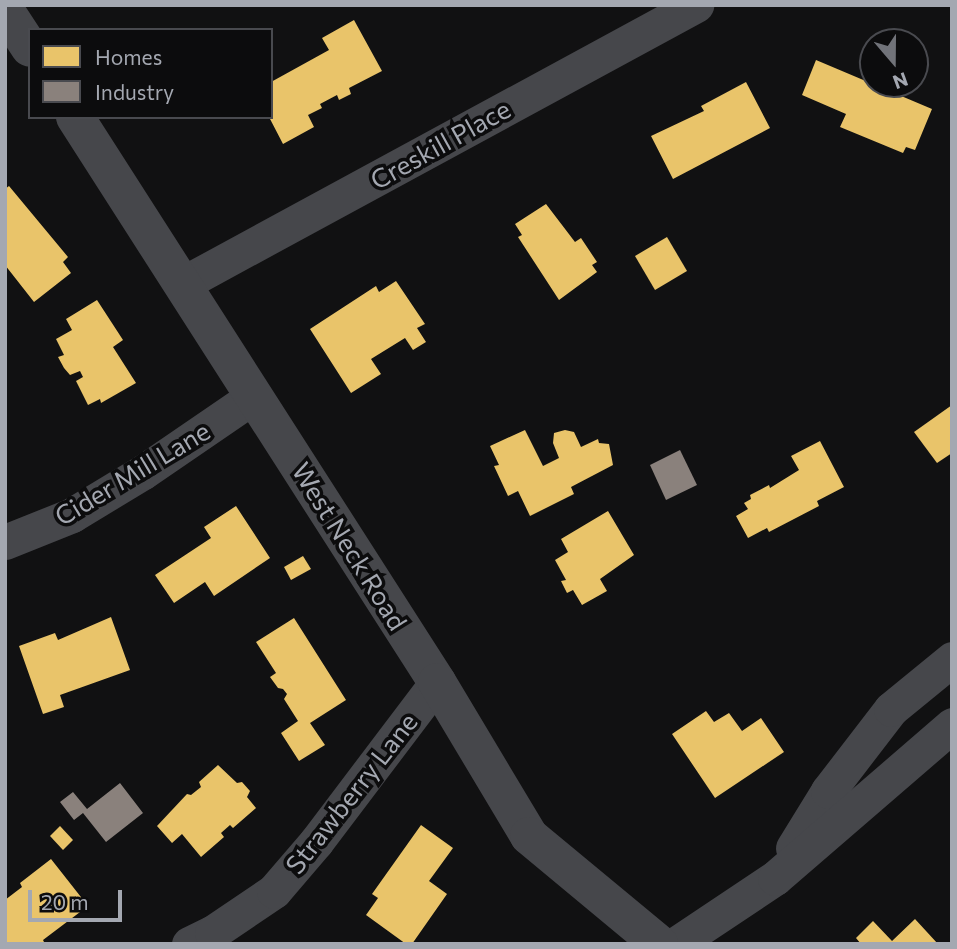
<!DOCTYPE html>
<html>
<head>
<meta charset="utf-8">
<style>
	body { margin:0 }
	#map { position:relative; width:957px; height:949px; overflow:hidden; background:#111112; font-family:Commissioner,sans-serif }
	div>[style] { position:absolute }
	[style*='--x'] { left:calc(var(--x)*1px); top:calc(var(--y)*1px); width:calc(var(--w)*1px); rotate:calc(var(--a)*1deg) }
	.homes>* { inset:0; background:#e9c46a }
	.industry>* { inset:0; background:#8a817c }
	.minor>* { height:35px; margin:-17.5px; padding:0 17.5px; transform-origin:17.5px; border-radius:17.5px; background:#46474b }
	.tertiary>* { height:38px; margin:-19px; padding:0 19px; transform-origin:19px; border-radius:19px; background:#46474b }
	span { translate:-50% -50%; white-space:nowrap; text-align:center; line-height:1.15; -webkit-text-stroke:7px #0c0c0d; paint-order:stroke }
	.street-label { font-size:26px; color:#a4a8b1 }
	.frame { position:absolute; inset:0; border:7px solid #a4a8b1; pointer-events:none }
	.legend { position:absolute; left:28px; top:28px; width:245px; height:91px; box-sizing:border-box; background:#0c0c0d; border:2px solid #494a4f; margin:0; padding:9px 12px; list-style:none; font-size:21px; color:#a4a8b1 }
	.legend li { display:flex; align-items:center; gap:14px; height:35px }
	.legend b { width:35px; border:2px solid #494a4f }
	.north { position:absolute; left:859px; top:28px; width:70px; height:70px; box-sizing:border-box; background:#0c0c0d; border:2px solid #494a4f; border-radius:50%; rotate:160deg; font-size:19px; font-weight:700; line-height:28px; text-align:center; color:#a4a8b1 }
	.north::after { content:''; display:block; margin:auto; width:24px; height:32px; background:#717379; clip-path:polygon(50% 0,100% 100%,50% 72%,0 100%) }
	.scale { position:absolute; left:28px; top:890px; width:94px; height:32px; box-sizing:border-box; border:4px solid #a4a8b1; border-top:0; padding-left:9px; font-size:21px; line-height:24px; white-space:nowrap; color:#a4a8b1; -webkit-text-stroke:5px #0c0c0d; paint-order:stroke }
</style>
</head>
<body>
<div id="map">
	<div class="homes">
		<i style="clip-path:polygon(354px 20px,382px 71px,349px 88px,351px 94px,339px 100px,337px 95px,320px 104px,322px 108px,308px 115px,314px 127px,283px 144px,269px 117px,271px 117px,271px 82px,329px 50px,322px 38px)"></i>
		<i style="clip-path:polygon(816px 60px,932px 109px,915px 150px,906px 147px,903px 153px,840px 127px,846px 114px,802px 95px)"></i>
		<i style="clip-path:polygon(746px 82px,770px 128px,673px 179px,651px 136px,704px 111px,701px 106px)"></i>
		<i style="clip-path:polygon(9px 186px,68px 257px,63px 262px,71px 273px,34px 302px,5px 265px,5px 189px)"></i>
		<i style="clip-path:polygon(546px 204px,575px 242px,581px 238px,597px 262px,592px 265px,597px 272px,559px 300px,518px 237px,522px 235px,515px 224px)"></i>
		<i style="clip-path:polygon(667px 237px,687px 271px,655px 290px,635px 256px)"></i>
		<i style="clip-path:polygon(396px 281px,425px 324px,417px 328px,426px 342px,413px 350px,405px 338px,371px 359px,381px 374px,351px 393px,310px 329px,376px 286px,379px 292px)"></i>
		<i style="clip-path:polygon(97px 300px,123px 340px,113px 347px,136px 383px,101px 403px,100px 399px,88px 405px,76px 381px,83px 377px,80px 371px,70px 375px,64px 368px,58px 357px,64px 355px,56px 339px,72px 330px,66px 319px)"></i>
		<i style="clip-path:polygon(952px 405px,952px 453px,937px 463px,914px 432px)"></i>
		<i style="clip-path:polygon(525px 430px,543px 466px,559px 458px,553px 443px,554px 433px,565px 430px,574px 432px,581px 447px,598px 439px,599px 443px,609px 444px,613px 465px,571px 487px,574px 494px,530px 516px,518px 491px,508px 496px,494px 466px,499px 465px,490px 446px)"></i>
		<i style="clip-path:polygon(820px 441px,844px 487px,817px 501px,819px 506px,769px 532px,767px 528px,748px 538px,736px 516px,748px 509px,744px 503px,751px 499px,750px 495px,769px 485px,770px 488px,799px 470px,791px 456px)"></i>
		<i style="clip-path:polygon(236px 506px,270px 558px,214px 596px,205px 582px,174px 603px,155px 575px,211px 538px,204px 527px)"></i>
		<i style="clip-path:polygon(608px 511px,634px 555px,600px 579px,607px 591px,582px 605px,573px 590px,567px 593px,561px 581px,566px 580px,555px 560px,568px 552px,561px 539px)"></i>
		<i style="clip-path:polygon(303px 556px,311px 569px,291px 580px,284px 567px)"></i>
		<i style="clip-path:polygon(111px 617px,130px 670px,60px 695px,64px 707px,43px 714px,19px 646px,55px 633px,58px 640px)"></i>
		<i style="clip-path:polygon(294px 618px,346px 700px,310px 723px,325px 745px,299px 761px,281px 733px,298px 721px,284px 699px,287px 694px,283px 689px,278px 688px,270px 677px,276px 673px,256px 642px)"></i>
		<i style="clip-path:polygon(706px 711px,714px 722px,729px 713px,742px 731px,761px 718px,784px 752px,715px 798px,672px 734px)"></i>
		<i style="clip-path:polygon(218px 765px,237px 783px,242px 782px,250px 791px,247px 797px,256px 808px,233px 828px,230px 825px,221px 833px,224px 837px,201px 857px,182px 834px,172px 843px,157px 826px,187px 794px,191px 795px,201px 787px,199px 782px)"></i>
		<i style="clip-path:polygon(421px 825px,453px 848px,429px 881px,447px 894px,412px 944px,406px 944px,366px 915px,378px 898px,372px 894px)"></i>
		<i style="clip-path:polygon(60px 826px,73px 840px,63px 850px,50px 836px)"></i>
		<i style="clip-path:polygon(51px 859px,88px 906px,43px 940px,45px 944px,5px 944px,5px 900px,22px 887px,20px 883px)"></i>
		<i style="clip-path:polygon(915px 919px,938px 944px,861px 944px,856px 938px,873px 921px,892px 941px)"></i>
	</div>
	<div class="industry">
		<i style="clip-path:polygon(680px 450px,697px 485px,666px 500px,650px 465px)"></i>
		<i style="clip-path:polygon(120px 783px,143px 813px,106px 842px,83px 813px,74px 820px,60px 802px,73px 792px,87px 809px)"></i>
	</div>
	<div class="minor">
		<i style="--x:184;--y:283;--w:583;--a:-28.5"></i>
		<i style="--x:5;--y:542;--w:72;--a:-21.9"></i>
		<i style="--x:72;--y:515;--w:83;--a:-31.2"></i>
		<i style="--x:143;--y:472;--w:135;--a:-34.4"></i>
		<i style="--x:793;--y:848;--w:67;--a:-58.4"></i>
		<i style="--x:828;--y:791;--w:103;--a:-52.5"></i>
		<i style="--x:891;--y:709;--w:79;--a:-39.3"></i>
		<i style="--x:189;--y:944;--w:25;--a:-26"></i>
		<i style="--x:212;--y:933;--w:75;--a:-34.1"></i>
		<i style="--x:274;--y:891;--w:65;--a:-49.4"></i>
		<i style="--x:316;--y:842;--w:201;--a:-52.9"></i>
		<i style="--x:676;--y:944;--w:119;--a:-33.7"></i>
		<i style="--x:775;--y:878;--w:234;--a:-40.8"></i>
	</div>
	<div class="tertiary">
		<i style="--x:5;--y:10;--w:45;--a:56.7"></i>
		<i style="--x:75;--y:117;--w:671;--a:57.35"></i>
		<i style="--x:437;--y:682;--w:179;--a:59.1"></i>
		<i style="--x:529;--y:836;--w:169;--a:39.7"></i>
	</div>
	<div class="street-label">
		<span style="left:440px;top:144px;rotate:-29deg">Creskill Place</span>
		<span style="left:132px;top:473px;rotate:-31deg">Cider Mill Lane</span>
		<span style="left:350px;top:546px;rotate:58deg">West Neck Road</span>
		<span style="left:351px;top:793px;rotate:-52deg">Strawberry Lane</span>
	</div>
	<div class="frame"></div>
	<ul class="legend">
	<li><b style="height:19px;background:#e9c46a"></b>Homes</li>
	<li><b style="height:19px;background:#8a817c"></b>Industry</li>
	</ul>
	<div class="north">N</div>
	<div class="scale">20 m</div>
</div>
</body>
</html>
